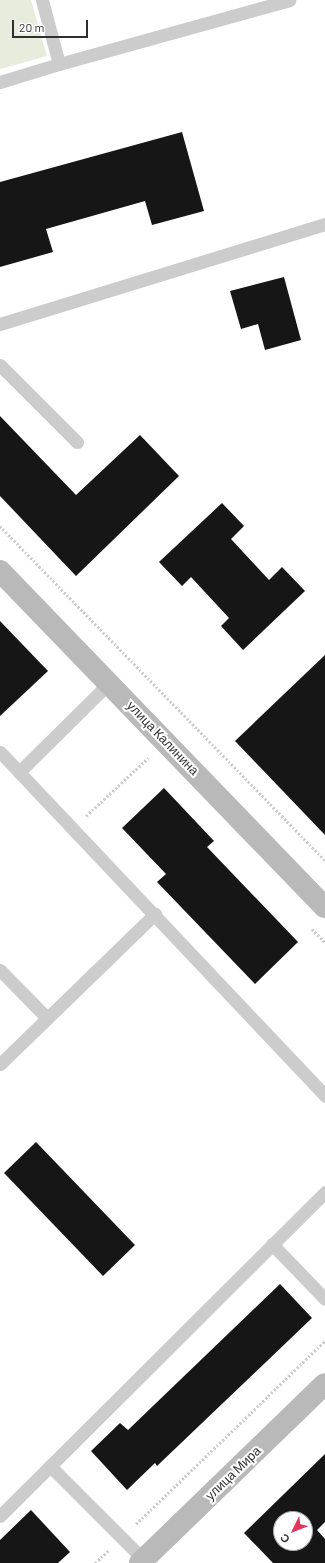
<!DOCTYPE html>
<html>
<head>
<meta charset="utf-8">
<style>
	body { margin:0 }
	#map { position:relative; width:325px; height:1563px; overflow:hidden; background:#fff; font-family:Barlow,sans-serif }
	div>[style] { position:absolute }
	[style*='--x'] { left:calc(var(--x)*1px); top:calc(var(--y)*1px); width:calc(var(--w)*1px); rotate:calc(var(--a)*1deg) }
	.green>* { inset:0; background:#e7ecdd }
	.building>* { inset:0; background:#161616 }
	.path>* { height:2.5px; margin-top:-1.25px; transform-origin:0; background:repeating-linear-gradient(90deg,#ccc 0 2px,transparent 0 4px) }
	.lane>* { height:13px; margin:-6.5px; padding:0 6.5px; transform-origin:6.5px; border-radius:6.5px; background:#ccc }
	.secondary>* { height:22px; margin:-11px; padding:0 11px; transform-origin:11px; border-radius:11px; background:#b9b9b9 }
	span { translate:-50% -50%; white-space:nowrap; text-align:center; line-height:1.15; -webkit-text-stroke:4px #fff; paint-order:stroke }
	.street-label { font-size:13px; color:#2f2f2f }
	.north { position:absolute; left:273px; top:1511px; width:40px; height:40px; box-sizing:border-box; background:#fff; border:1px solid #acacac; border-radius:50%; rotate:227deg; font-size:11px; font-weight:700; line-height:16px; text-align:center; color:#2f2f2f }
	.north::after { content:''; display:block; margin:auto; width:14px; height:18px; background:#e3345a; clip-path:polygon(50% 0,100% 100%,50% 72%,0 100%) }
	.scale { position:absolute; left:12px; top:20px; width:76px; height:18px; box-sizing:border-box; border:2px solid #2f2f2f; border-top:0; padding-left:5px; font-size:12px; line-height:14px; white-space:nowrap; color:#2f2f2f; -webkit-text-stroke:3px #fff; paint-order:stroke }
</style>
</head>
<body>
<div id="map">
	<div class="green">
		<i style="clip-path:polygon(0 0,31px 0,47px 56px,0 69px)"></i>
	</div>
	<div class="building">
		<i style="clip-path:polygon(182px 132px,204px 211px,152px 225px,145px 201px,46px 229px,53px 252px,0 267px,0 182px)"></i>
		<i style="clip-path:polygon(284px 277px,301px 340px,265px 350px,258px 324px,241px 329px,230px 291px)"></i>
		<i style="clip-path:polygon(0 416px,76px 495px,140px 435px,179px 476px,76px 576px,0 496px)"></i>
		<i style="clip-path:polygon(222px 503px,244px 526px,231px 539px,269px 580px,282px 567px,305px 591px,243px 650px,221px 626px,229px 618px,191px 577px,182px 586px,159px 562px)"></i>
		<i style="clip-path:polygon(0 621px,48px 671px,0 716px)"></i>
		<i style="clip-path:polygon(325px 655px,325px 835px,235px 741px)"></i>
		<i style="clip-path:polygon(164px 788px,214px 841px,207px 847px,298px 942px,255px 984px,157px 882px,166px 874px,122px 828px)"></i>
		<i style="clip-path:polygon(36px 1142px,135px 1245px,103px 1276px,4px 1173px)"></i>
		<i style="clip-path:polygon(280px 1284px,312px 1318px,157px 1466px,155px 1463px,127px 1490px,91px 1451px,120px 1423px,128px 1430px)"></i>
		<i style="clip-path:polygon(evenodd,325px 1454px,325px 1522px,317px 1530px,325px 1539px,325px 1563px,273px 1563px,244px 1533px,325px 1454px,281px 1519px,305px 1519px,305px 1543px,281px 1543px,281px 1519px)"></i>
		<i style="clip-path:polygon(31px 1510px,70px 1552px,58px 1563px,0 1563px,0 1540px)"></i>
	</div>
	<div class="path">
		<i style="--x:0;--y:526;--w:466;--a:45.8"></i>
		<i style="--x:86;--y:816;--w:85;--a:-43.1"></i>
		<i style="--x:312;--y:929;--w:18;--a:45"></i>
		<i style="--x:136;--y:1524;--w:263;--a:-44.1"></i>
		<i style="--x:95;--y:1563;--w:18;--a:-43"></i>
	</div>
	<div class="lane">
		<i style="--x:42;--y:0;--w:66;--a:75.1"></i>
		<i style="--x:59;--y:64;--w:239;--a:-15.5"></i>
		<i style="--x:0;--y:82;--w:62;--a:-17"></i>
		<i style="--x:0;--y:324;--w:340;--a:-17.1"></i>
		<i style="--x:0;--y:365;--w:109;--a:45"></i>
		<i style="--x:110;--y:682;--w:128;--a:135.3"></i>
		<i style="--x:19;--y:772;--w:446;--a:46.6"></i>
		<i style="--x:0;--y:752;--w:28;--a:46"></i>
		<i style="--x:0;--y:970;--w:67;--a:45.6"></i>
		<i style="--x:0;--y:1064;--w:216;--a:-44.1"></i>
		<i style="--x:272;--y:1244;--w:76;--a:46.1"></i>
		<i style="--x:50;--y:1466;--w:133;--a:45"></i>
		<i style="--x:0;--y:1516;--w:459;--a:-44.9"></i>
	</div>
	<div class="secondary">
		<i style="--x:0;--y:571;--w:467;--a:46"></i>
		<i style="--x:140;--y:1563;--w:257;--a:-44.1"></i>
	</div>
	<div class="street-label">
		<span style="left:163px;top:738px;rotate:46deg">улица Калинина</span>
		<span style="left:233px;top:1473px;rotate:-44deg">улица Мира</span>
	</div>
	<div class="north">С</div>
	<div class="scale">20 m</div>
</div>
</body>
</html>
